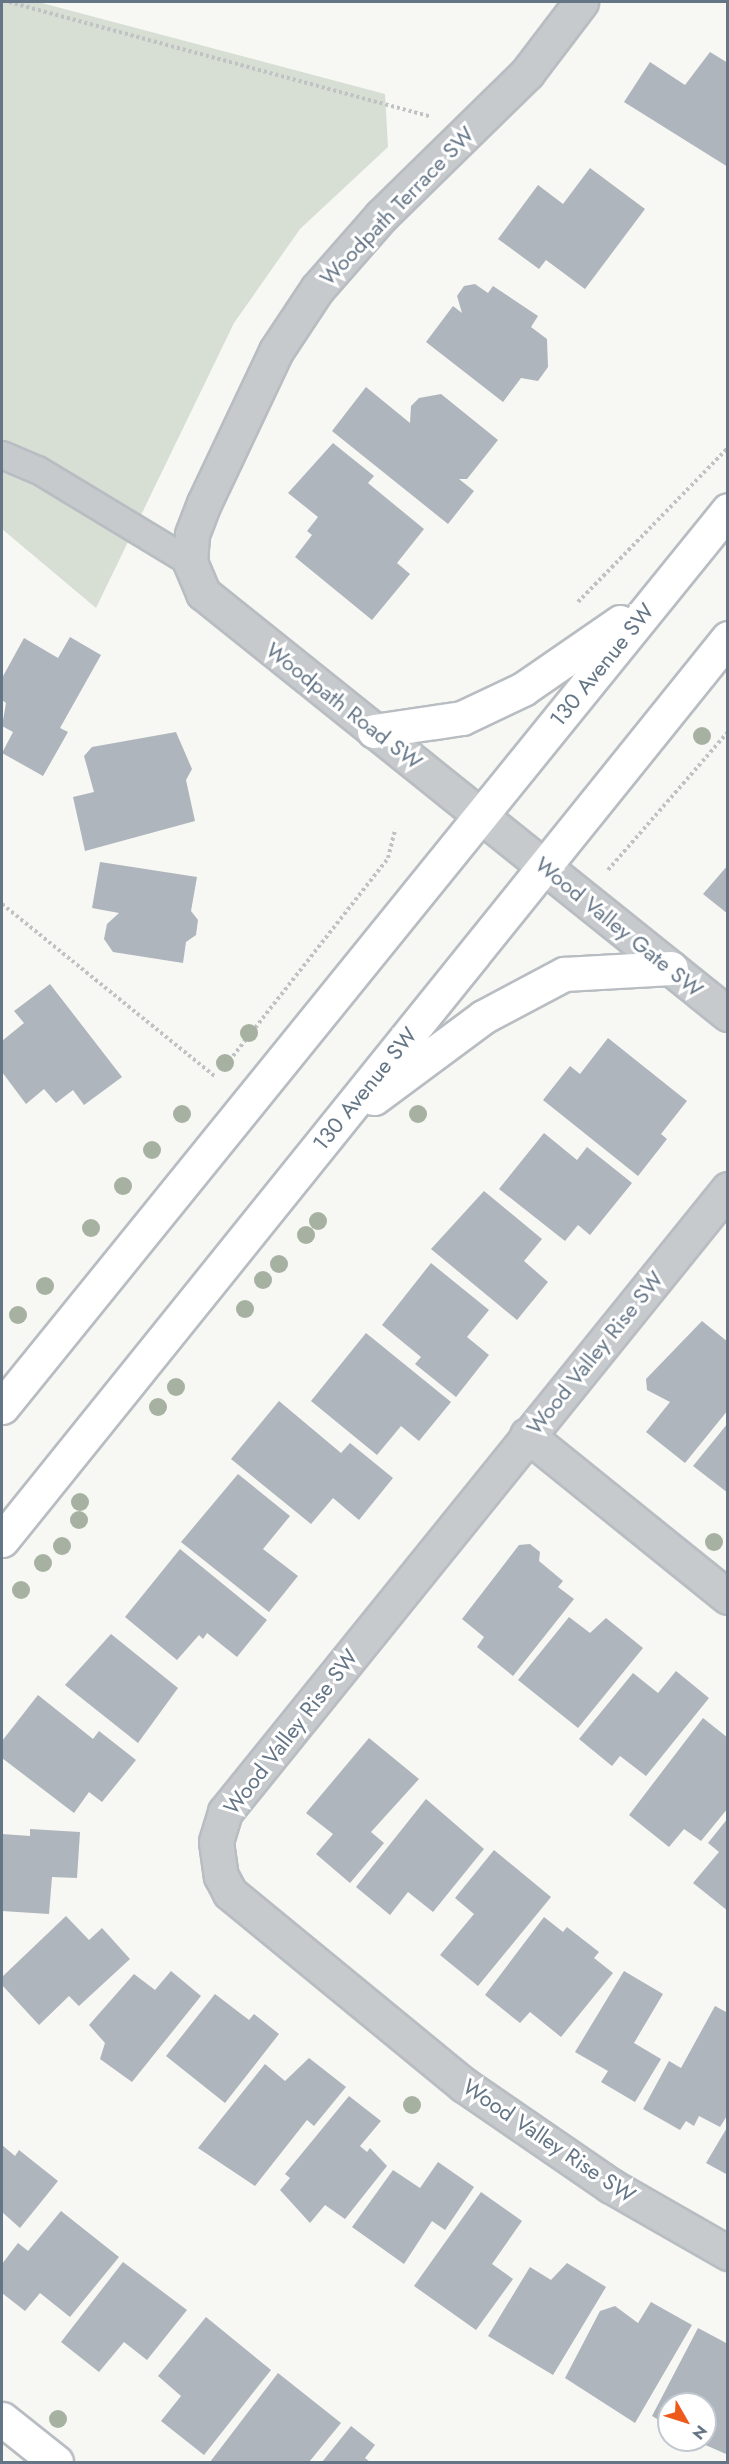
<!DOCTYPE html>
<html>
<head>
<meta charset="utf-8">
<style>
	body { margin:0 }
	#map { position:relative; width:729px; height:2464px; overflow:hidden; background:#f7f7f3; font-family:Jost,sans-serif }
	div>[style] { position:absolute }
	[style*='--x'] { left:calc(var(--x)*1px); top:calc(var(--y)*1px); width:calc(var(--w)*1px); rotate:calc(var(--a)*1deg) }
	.green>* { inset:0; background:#d7dfd4 }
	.building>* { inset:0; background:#aeb5bc }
	.path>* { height:4px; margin-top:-2px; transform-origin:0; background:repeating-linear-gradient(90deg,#c0c2c4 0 3px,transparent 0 6px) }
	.roads { filter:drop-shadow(2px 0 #b8bdc2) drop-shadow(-2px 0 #b8bdc2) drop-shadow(0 2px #b8bdc2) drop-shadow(0 -2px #b8bdc2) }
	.lane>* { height:26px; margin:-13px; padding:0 13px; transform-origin:13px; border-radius:13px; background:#c6cacd }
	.street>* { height:33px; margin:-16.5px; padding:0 16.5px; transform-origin:16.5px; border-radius:16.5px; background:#c6cacd }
	.secondary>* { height:33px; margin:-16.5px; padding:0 16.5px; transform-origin:16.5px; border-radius:16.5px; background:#fff }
	.trees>* { width:18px; height:18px; margin:-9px; border-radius:50%; background:#a6b1a2 }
	span { translate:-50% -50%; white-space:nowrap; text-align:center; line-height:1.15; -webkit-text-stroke:6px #fff; paint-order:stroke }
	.street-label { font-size:22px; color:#647586 }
	.frame { position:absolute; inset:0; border:3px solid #647586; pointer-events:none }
	.north { position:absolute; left:657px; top:2392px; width:60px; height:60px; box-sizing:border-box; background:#fff; border:2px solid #c1c8cf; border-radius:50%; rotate:129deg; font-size:16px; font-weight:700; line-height:24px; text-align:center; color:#647586 }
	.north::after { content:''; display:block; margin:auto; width:21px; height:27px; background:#ee5a1c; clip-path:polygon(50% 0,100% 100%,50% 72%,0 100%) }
</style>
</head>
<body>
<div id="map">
	<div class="green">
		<i style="clip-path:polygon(2px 2px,38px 2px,385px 94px,388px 147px,300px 229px,234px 323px,96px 608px,2px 529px)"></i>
	</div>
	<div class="building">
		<i style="clip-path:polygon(710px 52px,728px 63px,728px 167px,624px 102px,650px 62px,685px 85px)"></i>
		<i style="clip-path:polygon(590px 168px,645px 209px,585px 289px,546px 260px,539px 269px,498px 239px,538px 185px,563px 204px)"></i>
		<i style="clip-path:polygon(475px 284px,488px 293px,493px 286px,538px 316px,531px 327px,547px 339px,548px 367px,538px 381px,521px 378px,503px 402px,426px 342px,453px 306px,462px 313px,457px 296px,464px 286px)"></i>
		<i style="clip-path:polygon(366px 387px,410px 423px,411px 406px,419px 398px,441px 394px,498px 440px,467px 479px,459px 479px,474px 491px,448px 524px,332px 431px)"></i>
		<i style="clip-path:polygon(333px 443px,374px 476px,368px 483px,424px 529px,397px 563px,410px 574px,372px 620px,295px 557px,312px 535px,307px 531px,318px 517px,288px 493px)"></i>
		<i style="clip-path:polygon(70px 637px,101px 655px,60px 728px,68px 732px,43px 776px,2px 753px,13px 732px,2px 726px,6px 703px,2px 700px,2px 678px,24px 638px,58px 658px)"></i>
		<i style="clip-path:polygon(176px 732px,192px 769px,186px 780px,195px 821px,85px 851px,73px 797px,94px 792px,84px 756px,92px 747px)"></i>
		<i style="clip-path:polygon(100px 862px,197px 877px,191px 911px,198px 920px,196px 935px,186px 942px,183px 963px,113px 952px,104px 939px,107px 924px,119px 913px,92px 908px)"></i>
		<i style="clip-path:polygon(728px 865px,728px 914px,703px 894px)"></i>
		<i style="clip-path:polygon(50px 984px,122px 1077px,84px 1105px,73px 1090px,56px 1103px,44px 1089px,26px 1104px,2px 1072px,2px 1041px,24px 1023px,14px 1011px)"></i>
		<i style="clip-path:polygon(608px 1038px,687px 1101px,661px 1134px,667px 1139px,638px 1176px,543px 1100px,570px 1066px,580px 1074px)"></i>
		<i style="clip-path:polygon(544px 1133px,577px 1160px,587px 1147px,632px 1183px,590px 1235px,578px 1225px,565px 1241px,499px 1189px)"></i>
		<i style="clip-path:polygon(484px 1191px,542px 1239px,524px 1261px,548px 1282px,517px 1320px,431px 1249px)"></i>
		<i style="clip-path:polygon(431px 1263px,489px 1310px,467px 1337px,489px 1355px,456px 1397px,415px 1364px,421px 1357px,382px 1325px)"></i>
		<i style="clip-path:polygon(702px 1321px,728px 1342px,728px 1410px,685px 1463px,646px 1432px,670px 1402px,647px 1390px,646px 1379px)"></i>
		<i style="clip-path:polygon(366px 1333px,451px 1402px,419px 1441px,401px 1426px,377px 1455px,311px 1401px)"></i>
		<i style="clip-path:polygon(279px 1401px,341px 1453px,350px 1443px,393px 1478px,359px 1520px,333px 1498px,311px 1524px,231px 1459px)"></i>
		<i style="clip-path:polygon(728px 1423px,728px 1493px,693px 1466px)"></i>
		<i style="clip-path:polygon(238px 1474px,290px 1516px,263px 1549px,298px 1576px,269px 1612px,181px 1542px)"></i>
		<i style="clip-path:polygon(530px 1544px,540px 1552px,539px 1561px,563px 1581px,558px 1587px,574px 1599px,513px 1676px,477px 1647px,484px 1637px,462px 1619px,519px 1545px)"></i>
		<i style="clip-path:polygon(180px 1549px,267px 1620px,237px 1657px,207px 1633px,203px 1639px,199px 1635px,177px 1660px,125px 1617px)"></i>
		<i style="clip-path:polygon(569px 1617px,590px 1633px,606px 1618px,643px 1648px,578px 1728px,518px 1680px)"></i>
		<i style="clip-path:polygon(111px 1634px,178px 1688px,138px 1743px,65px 1685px)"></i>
		<i style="clip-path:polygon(676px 1671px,709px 1698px,646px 1776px,620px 1756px,612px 1766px,579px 1739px,633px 1673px,658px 1693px)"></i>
		<i style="clip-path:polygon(38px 1695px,93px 1739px,99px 1731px,136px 1760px,102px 1802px,89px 1792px,74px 1813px,2px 1758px,2px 1741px)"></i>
		<i style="clip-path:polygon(703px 1718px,728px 1738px,728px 1808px,701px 1841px,684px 1829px,669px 1847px,629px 1815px)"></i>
		<i style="clip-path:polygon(369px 1738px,419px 1779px,371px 1832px,384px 1843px,350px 1883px,316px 1854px,333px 1834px,306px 1813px)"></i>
		<i style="clip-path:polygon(426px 1799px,484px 1849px,433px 1912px,408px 1892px,390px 1915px,356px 1887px)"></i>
		<i style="clip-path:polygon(728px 1818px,728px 1911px,693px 1883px,719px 1852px,708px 1843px)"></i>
		<i style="clip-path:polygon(30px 1829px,80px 1832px,77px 1878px,52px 1877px,49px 1914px,2px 1911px,2px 1834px,30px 1836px)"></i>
		<i style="clip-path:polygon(494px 1850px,551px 1897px,478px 1986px,440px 1955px,474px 1914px,455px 1898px)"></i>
		<i style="clip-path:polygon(66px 1916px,89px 1940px,102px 1928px,130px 1959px,79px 2006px,69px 1996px,39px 2025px,2px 1985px,2px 1977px)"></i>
		<i style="clip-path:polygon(544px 1917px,563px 1932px,567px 1927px,599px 1952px,594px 1958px,613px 1973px,561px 2037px,530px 2012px,520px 2023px,485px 1995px)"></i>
		<i style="clip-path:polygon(171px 1971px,201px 1996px,132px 2082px,100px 2059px,105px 2043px,89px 2025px,134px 1974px,155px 1990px)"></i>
		<i style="clip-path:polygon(624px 1971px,663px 1994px,634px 2043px,661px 2059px,635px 2102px,601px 2082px,608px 2071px,575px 2052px)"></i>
		<i style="clip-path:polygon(215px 1994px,249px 2020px,254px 2014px,279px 2034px,225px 2103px,166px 2056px)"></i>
		<i style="clip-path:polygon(715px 2006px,728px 2013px,728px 2114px,720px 2127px,699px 2116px,694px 2126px,686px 2121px,680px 2130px,643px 2109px,669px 2061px,681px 2068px)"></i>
		<i style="clip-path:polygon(309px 2058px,346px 2087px,314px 2126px,307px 2120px,255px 2186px,198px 2148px,265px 2064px,285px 2081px)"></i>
		<i style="clip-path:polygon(349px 2096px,381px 2121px,360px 2146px,367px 2152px,370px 2148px,387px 2166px,345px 2219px,325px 2205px,310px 2223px,280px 2190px,290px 2178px,285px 2174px)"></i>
		<i style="clip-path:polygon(728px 2126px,728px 2175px,706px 2163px)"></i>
		<i style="clip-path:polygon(2px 2145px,15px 2156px,19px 2150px,58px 2181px,20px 2228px,2px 2212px)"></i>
		<i style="clip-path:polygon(438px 2162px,474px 2187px,445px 2230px,432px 2221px,404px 2264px,352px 2227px,393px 2170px,420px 2188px)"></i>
		<i style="clip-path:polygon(481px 2192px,522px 2221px,492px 2264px,513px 2279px,476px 2330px,414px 2286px)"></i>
		<i style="clip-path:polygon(61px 2211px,119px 2257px,70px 2317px,40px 2293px,25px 2311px,2px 2293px,2px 2264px,18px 2243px,28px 2251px)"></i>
		<i style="clip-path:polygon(123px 2262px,187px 2310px,147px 2360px,124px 2342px,99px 2372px,61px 2342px)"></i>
		<i style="clip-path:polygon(567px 2263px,606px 2287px,553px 2375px,488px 2336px,530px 2267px,551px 2280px)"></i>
		<i style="clip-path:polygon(651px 2302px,692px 2325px,635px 2423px,565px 2378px,600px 2311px,615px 2306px,638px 2323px)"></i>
		<i style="clip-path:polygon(206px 2317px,271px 2370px,204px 2455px,161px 2421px,181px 2396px,158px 2376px)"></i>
		<i style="clip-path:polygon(698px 2328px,728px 2344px,726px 2454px,694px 2440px,705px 2440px,705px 2404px,669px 2404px,669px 2426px,652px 2416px)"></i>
		<i style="clip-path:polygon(278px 2373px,341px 2423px,309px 2462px,210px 2462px)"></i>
		<i style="clip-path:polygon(351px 2426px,375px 2445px,365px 2458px,370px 2462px,322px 2462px)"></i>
	</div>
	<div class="path">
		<i style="--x:9;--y:2;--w:436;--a:15.2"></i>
		<i style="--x:578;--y:602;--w:215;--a:-45.8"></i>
		<i style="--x:608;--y:870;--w:183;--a:-49"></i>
		<i style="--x:2;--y:904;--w:275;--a:39"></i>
		<i style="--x:233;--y:1056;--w:251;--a:-51.9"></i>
		<i style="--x:388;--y:858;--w:30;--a:-76"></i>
	</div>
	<div class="roads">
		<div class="lane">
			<i style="--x:2;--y:455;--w:39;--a:23"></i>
			<i style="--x:38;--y:470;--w:178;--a:31.2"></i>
		</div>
		<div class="street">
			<i style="--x:581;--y:2;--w:89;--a:127.3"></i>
			<i style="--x:527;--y:73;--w:204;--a:135.6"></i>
			<i style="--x:381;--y:216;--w:97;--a:131.2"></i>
			<i style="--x:317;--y:289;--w:74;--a:123.5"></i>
			<i style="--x:276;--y:351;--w:168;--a:115.3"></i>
			<i style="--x:204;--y:503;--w:34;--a:111"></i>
			<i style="--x:192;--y:535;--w:27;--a:94"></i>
			<i style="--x:190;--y:562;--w:34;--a:67"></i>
			<i style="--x:203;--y:593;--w:673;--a:38.73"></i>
			<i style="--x:728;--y:1189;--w:801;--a:128.92"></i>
			<i style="--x:225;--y:1812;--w:31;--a:107"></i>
			<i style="--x:216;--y:1842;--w:34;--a:82"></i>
			<i style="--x:221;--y:1876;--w:19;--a:62"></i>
			<i style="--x:230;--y:1893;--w:303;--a:39.4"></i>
			<i style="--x:464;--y:2085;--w:178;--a:34.5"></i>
			<i style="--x:611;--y:2186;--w:135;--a:29.8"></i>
			<i style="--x:527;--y:1435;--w:258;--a:38.9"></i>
		</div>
		<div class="secondary">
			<i style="--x:374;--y:731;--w:89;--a:-8.4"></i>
			<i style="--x:462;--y:718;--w:68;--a:-25.4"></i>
			<i style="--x:523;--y:689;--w:118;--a:-34.6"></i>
			<i style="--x:374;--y:1098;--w:136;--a:-36.6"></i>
			<i style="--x:483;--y:1017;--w:92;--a:-28"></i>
			<i style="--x:564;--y:974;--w:107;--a:-3.2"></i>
			<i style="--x:2;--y:1407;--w:1154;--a:-51.01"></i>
			<i style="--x:2;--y:1540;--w:1158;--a:-51.17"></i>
			<i style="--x:2;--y:2419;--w:69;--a:38.5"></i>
		</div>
	</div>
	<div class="trees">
		<i style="left:702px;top:736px"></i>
		<i style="left:249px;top:1033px"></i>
		<i style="left:225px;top:1063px"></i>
		<i style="left:182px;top:1114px"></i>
		<i style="left:418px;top:1114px"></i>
		<i style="left:152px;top:1150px"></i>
		<i style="left:123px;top:1186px"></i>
		<i style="left:318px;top:1221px"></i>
		<i style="left:91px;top:1228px"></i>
		<i style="left:306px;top:1235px"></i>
		<i style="left:279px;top:1264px"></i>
		<i style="left:263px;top:1280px"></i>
		<i style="left:45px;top:1286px"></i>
		<i style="left:245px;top:1309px"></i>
		<i style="left:18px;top:1315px"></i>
		<i style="left:176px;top:1387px"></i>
		<i style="left:158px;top:1407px"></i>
		<i style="left:80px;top:1502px"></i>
		<i style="left:79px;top:1520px"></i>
		<i style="left:714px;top:1542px"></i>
		<i style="left:62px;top:1546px"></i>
		<i style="left:43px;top:1563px"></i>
		<i style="left:21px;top:1590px"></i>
		<i style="left:412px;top:2105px"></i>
		<i style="left:58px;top:2419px"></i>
	</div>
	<div class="street-label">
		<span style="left:397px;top:206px;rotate:-46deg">Woodpath Terrace SW</span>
		<span style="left:602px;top:665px;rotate:-51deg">130 Avenue SW</span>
		<span style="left:344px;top:706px;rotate:38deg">Woodpath Road SW</span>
		<span style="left:619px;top:927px;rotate:39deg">Wood Valley Gate SW</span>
		<span style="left:365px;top:1089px;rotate:-51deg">130 Avenue SW</span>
		<span style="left:595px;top:1353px;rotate:-51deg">Wood Valley Rise SW</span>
		<span style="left:291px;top:1732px;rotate:-52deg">Wood Valley Rise SW</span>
		<span style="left:549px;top:2141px;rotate:34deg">Wood Valley Rise SW</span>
	</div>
	<div class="frame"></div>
	<div class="north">N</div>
</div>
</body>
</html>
